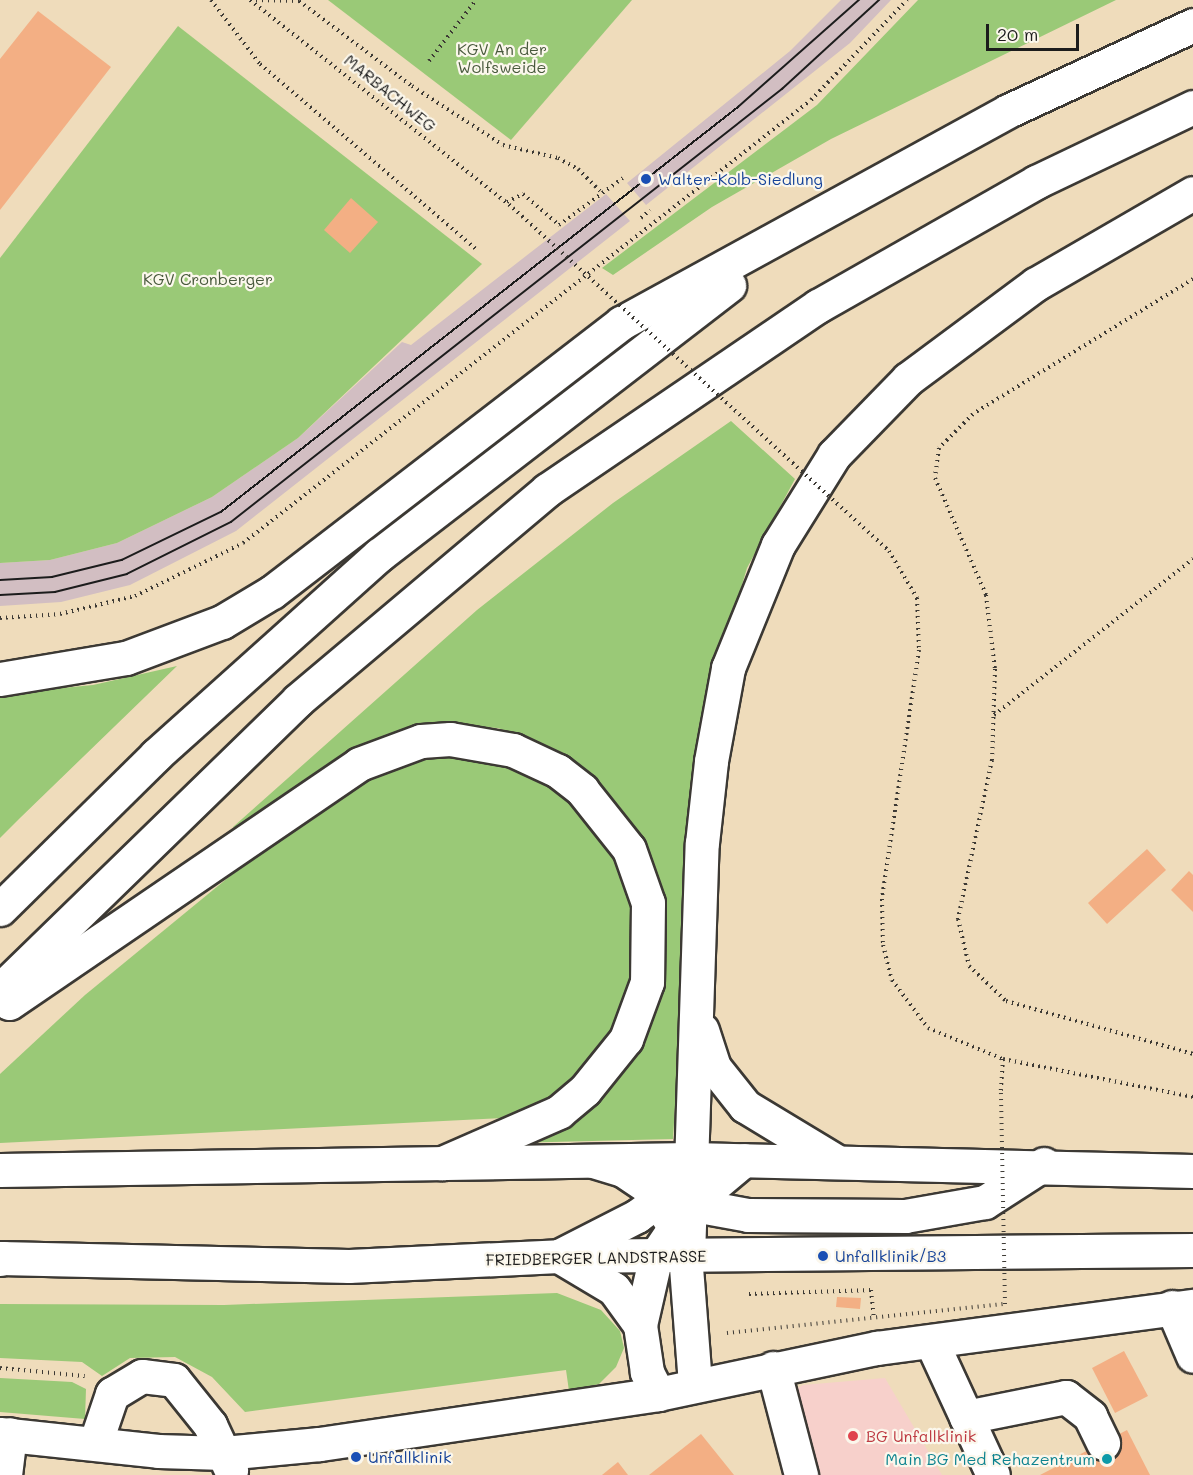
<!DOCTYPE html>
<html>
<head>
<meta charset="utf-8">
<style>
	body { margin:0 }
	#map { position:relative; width:1193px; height:1475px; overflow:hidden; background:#efdcbb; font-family:Mali,sans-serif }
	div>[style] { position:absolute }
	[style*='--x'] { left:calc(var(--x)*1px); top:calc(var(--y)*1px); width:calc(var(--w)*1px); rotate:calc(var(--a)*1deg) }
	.built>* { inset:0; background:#f7d0cb }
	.industrial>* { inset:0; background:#d2bec2 }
	.green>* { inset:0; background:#9ac977 }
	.building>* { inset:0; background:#f3af84 }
	.path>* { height:4px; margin-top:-2px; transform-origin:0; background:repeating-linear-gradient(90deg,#3c3934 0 1.5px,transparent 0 6px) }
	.roads { filter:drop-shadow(2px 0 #3c3934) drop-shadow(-2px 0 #3c3934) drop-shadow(0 2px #3c3934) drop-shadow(0 -2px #3c3934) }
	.minor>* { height:33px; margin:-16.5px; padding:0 16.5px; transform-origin:16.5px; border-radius:16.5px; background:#fff }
	.major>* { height:33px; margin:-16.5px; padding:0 16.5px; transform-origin:16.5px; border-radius:16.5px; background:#fff }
	.highway>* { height:33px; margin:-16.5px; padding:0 16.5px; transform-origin:16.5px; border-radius:16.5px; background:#fff }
	.tram>* { height:1.5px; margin:-0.75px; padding:0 0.75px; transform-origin:0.75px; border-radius:0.75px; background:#1c1c1c }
	.path-bridge>* { height:4px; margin-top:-2px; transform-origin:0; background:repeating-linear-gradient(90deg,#3c3934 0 1.5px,transparent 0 6px) }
	.dots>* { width:16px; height:16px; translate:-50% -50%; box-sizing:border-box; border:3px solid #fbf7ec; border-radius:50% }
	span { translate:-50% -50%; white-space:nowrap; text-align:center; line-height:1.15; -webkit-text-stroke:4.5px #fbf7ec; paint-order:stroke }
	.park-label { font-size:16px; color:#48593c }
	.street-label { font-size:16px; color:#1c1c1c }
	.transit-label { font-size:16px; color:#164399 }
	.left { translate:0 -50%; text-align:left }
	.health-label { font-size:16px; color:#be3a42 }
	.culture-label { font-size:16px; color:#0d838f }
	.right { translate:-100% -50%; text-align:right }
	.scale { position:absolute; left:986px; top:24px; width:93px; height:27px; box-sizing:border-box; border:3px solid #1c1c1c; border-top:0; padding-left:8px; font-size:18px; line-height:21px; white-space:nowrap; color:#1c1c1c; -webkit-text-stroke:4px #fbf7ec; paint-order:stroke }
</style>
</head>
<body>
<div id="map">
	<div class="built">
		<i style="clip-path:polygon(885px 1378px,942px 1475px,793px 1475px,781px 1397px,803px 1385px)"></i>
	</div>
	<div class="industrial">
		<i style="clip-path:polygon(841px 0,891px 0,850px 43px,646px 205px,627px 183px,790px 51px)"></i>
		<i style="clip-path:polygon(606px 194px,630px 221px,236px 531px,130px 585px,61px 602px,0 606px,0 563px,50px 560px,117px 543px,212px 497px,298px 438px,402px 342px,411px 345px)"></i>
	</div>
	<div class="green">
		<i style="clip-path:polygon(328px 0,632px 0,511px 140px)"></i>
		<i style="clip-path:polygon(918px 0,1116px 0,831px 139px,712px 207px,613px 275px,602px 268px,817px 105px)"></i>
		<i style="clip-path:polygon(178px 26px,482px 264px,298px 438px,212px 497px,117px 543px,50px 560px,0 563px,0 258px)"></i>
		<i style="clip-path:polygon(731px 421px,795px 479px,747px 568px,698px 733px,673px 1139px,511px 1143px,649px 1018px,665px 949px,663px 896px,641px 839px,620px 807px,592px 776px,546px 746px,498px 728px,443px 725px,379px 738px,309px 778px,238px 833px,233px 827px,477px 610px,613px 503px)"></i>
		<i style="clip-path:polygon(177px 666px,20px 818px,0 838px,0 694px,93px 685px)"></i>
		<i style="clip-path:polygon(475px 755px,531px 769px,587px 811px,608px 837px,641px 927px,639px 972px,619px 1028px,586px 1073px,552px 1097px,503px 1118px,0 1143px,0 1074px,85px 995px,257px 854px,349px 781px,417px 756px)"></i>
		<i style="clip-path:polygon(557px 1293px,601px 1310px,620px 1331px,624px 1348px,616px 1367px,599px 1384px,569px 1391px,566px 1370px,245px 1412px,212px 1377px,175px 1357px,130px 1358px,102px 1376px,82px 1362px,0 1358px,0 1304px,224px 1305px)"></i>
		<i style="clip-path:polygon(0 1378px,72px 1382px,86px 1389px,85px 1419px,0 1412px)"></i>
	</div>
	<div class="building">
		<i style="clip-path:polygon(38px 11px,111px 67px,0 210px,0 59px)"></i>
		<i style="clip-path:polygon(351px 198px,378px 222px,350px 253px,324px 230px)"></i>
		<i style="clip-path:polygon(1147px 849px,1166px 870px,1107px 924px,1088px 903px)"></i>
		<i style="clip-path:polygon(1189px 871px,1193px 875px,1193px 912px,1171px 890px)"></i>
		<i style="clip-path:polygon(837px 1297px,861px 1298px,860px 1309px,836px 1307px)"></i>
		<i style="clip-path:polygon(1124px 1351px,1148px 1396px,1115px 1413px,1092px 1368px)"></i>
		<i style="clip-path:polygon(1127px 1430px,1150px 1475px,1040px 1475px)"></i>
		<i style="clip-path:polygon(701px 1434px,734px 1475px,649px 1475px)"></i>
		<i style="clip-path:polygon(618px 1462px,628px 1475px,602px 1475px)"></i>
	</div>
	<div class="path">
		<i style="--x:211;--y:0;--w:81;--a:52.6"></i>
		<i style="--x:260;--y:64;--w:284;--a:40.6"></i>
		<i style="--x:250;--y:0;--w:49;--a:1.2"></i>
		<i style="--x:299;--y:1;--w:141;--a:37"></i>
		<i style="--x:412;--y:86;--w:108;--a:33"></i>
		<i style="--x:503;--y:145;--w:57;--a:13.3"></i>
		<i style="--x:558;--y:158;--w:23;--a:29"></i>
		<i style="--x:578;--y:169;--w:31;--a:45"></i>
		<i style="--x:250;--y:0;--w:335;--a:38.3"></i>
		<i style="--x:429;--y:61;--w:77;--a:-52.4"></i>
		<i style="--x:507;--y:202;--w:18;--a:-27"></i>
		<i style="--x:523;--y:194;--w:48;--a:40.7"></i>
		<i style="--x:559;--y:225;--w:79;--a:-36.3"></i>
		<i style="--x:641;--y:218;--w:12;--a:-42"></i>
		<i style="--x:1193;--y:279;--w:258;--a:148.5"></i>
		<i style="--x:973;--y:414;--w:48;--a:135"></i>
		<i style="--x:939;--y:448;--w:30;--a:98"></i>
		<i style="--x:935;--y:478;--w:128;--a:66.4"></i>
		<i style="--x:986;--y:595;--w:75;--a:83.1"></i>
		<i style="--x:995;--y:669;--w:91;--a:91.9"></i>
		<i style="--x:992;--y:760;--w:163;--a:102.1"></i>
		<i style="--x:958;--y:919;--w:48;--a:76.8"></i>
		<i style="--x:969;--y:966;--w:51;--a:43.4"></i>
		<i style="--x:1006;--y:1001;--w:194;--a:15.8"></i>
		<i style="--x:889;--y:551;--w:55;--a:59.2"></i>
		<i style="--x:917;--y:598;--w:52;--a:87.8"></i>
		<i style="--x:919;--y:650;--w:252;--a:98.5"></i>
		<i style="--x:882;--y:899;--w:46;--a:88.8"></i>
		<i style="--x:883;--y:945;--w:36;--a:76"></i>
		<i style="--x:892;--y:980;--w:60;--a:53.1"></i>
		<i style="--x:928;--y:1028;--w:81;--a:22.5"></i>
		<i style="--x:1003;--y:1059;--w:32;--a:94"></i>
		<i style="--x:0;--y:618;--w:60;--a:-3.8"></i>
		<i style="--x:60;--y:614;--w:77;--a:-13.5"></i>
		<i style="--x:135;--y:596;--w:120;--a:-26.1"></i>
		<i style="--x:243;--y:543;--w:720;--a:-37.95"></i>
		<i style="--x:811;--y:100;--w:139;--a:-46.2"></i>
		<i style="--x:994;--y:715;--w:253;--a:-38.1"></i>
		<i style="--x:1003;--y:1059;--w:194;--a:11.3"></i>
		<i style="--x:749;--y:1294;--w:122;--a:-1.9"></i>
		<i style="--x:871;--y:1290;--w:27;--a:84"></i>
		<i style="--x:0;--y:1368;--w:85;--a:5.4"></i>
	</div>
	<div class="roads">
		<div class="minor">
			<i style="--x:593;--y:1161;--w:31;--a:17"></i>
			<i style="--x:623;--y:1170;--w:30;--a:34"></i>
			<i style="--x:648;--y:1187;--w:65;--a:56.3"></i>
			<i style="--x:684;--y:1241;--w:143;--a:85.6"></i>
			<i style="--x:661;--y:1199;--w:88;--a:10.4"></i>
			<i style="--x:748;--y:1215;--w:157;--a:0.4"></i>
			<i style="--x:905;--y:1216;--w:81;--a:-9.9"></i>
			<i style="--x:985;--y:1202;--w:70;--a:-32.8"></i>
			<i style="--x:559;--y:1256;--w:64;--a:31"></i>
			<i style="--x:614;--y:1289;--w:44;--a:54.2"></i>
			<i style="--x:1172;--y:1307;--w:53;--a:66.8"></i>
			<i style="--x:932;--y:1343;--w:145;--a:65.2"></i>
			<i style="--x:773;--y:1368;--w:111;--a:75.3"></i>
			<i style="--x:658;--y:1394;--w:25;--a:-117"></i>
			<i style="--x:647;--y:1372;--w:48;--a:-98.5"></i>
			<i style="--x:640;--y:1325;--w:72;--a:-77.1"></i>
			<i style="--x:656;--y:1255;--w:60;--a:-55.8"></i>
			<i style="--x:690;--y:1205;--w:70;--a:-39.8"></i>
			<i style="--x:966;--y:1417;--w:102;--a:-11.3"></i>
			<i style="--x:1066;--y:1397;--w:31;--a:38"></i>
			<i style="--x:1090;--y:1416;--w:30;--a:64"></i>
			<i style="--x:0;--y:1434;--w:159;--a:6.1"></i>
			<i style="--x:158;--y:1451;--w:66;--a:1.7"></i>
			<i style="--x:224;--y:1453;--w:96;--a:-5.4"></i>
			<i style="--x:320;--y:1444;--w:342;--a:-8.4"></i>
			<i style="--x:658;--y:1394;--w:224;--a:-11.9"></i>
			<i style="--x:877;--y:1348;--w:319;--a:-7.6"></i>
			<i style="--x:96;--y:1441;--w:50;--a:-71.2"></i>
			<i style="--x:112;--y:1394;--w:35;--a:-31"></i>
			<i style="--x:142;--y:1376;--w:32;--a:7"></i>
			<i style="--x:174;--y:1380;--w:58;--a:51.3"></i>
			<i style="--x:210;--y:1425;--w:50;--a:65"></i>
			<i style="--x:5;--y:1475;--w:41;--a:-83"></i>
		</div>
		<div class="major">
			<i style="--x:0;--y:1170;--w:691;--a:-0.91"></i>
			<i style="--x:691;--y:1159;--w:502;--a:1.37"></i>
			<i style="--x:0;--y:1258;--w:349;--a:1.3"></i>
			<i style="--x:349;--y:1266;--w:210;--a:-2.7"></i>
			<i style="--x:559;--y:1256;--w:634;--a:-0.54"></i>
		</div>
		<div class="highway">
			<i style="--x:0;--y:679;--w:128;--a:-9.5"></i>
			<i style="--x:126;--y:658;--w:103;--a:-20.6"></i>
			<i style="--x:222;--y:622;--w:58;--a:-31"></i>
			<i style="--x:272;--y:592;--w:441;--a:-37.6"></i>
			<i style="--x:621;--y:323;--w:441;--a:-28.7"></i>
			<i style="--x:1008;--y:111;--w:204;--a:-24.9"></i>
			<i style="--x:0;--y:909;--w:219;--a:-44.6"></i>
			<i style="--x:156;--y:755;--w:300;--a:-41.9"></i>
			<i style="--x:379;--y:555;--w:442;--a:-37.6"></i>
			<i style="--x:0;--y:990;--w:416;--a:-44.2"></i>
			<i style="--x:298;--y:700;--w:326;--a:-40.1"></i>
			<i style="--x:547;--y:490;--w:328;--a:-34.2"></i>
			<i style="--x:818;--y:306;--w:251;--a:-29.6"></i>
			<i style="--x:1036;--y:182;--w:174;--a:-25.5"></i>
			<i style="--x:9;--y:1003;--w:424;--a:-34.3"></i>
			<i style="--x:359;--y:764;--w:66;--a:-20.4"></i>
			<i style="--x:421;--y:741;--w:29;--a:-4"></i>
			<i style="--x:450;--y:739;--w:64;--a:9.9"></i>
			<i style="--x:513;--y:750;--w:50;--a:25"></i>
			<i style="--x:558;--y:771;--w:31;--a:38"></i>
			<i style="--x:582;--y:790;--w:75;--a:51.5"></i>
			<i style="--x:629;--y:849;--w:57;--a:70.6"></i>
			<i style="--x:648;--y:903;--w:79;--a:90.7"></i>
			<i style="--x:647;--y:982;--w:61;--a:110.2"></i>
			<i style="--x:626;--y:1039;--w:65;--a:128.8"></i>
			<i style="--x:585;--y:1090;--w:34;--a:140"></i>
			<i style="--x:559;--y:1112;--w:128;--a:156.4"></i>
			<i style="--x:702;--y:1030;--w:39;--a:72"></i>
			<i style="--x:714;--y:1067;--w:50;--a:51.5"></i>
			<i style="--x:745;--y:1106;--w:104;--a:31.2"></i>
			<i style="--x:559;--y:1256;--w:88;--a:-27.1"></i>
			<i style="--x:637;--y:1216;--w:29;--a:-36"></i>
			<i style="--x:660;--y:1199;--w:51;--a:-52.2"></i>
			<i style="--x:688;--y:1256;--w:413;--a:-88.1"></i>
			<i style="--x:702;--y:843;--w:82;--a:-83.7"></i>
			<i style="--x:711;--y:761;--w:95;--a:-79.6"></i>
			<i style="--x:728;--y:668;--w:133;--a:-67.9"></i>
			<i style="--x:778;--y:545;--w:106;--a:-58.1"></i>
			<i style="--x:834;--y:455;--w:106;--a:-45.8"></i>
			<i style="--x:908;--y:379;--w:159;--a:-36.6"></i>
			<i style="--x:1036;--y:284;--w:181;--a:-30.1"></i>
			<i style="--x:0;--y:1259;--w:3;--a:-18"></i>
		</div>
	</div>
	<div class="tram">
		<i style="--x:0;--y:580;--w:52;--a:-3.3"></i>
		<i style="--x:52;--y:577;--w:72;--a:-13.7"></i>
		<i style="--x:122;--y:560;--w:110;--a:-25.9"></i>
		<i style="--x:221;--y:512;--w:657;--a:-38.07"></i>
		<i style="--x:738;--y:107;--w:162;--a:-41.5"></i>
		<i style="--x:0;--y:595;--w:55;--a:-3.1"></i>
		<i style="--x:55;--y:592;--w:74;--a:-14"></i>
		<i style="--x:127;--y:574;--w:116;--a:-26.6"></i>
		<i style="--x:231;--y:522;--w:701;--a:-38.16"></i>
		<i style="--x:782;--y:89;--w:132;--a:-42.5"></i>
	</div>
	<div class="path-bridge">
		<i style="--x:513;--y:208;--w:509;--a:42.37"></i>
		<i style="--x:727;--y:1333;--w:280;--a:-6"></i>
		<i style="--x:1005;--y:1304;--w:213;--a:-91.1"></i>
	</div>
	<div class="dots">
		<i style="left:646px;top:179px;background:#1a4fb4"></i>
		<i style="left:823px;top:1256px;background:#1a4fb4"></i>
		<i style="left:853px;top:1436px;background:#e0444e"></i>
		<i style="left:356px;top:1457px;background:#1a4fb4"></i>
		<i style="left:1107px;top:1459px;background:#0f9aa8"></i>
	</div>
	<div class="park-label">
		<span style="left:502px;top:58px">KGV An der<br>Wolfsweide</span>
		<span style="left:208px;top:279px">KGV Cronberger</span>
	</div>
	<div class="street-label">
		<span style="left:390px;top:93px;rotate:39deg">MARBACHWEG</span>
		<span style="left:596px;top:1258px;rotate:-1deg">FRIEDBERGER LANDSTRASSE</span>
	</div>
	<div class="transit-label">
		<span class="left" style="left:658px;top:179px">Walter-Kolb-Siedlung</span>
		<span class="left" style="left:835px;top:1256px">Unfallklinik/B3</span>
		<span class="left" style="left:368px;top:1457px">Unfallklinik</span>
	</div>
	<div class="health-label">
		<span class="left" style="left:866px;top:1436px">BG Unfallklinik</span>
	</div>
	<div class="culture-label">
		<span class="right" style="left:1095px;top:1459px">Main BG Med Rehazentrum</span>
	</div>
	<div class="scale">20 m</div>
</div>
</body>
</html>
